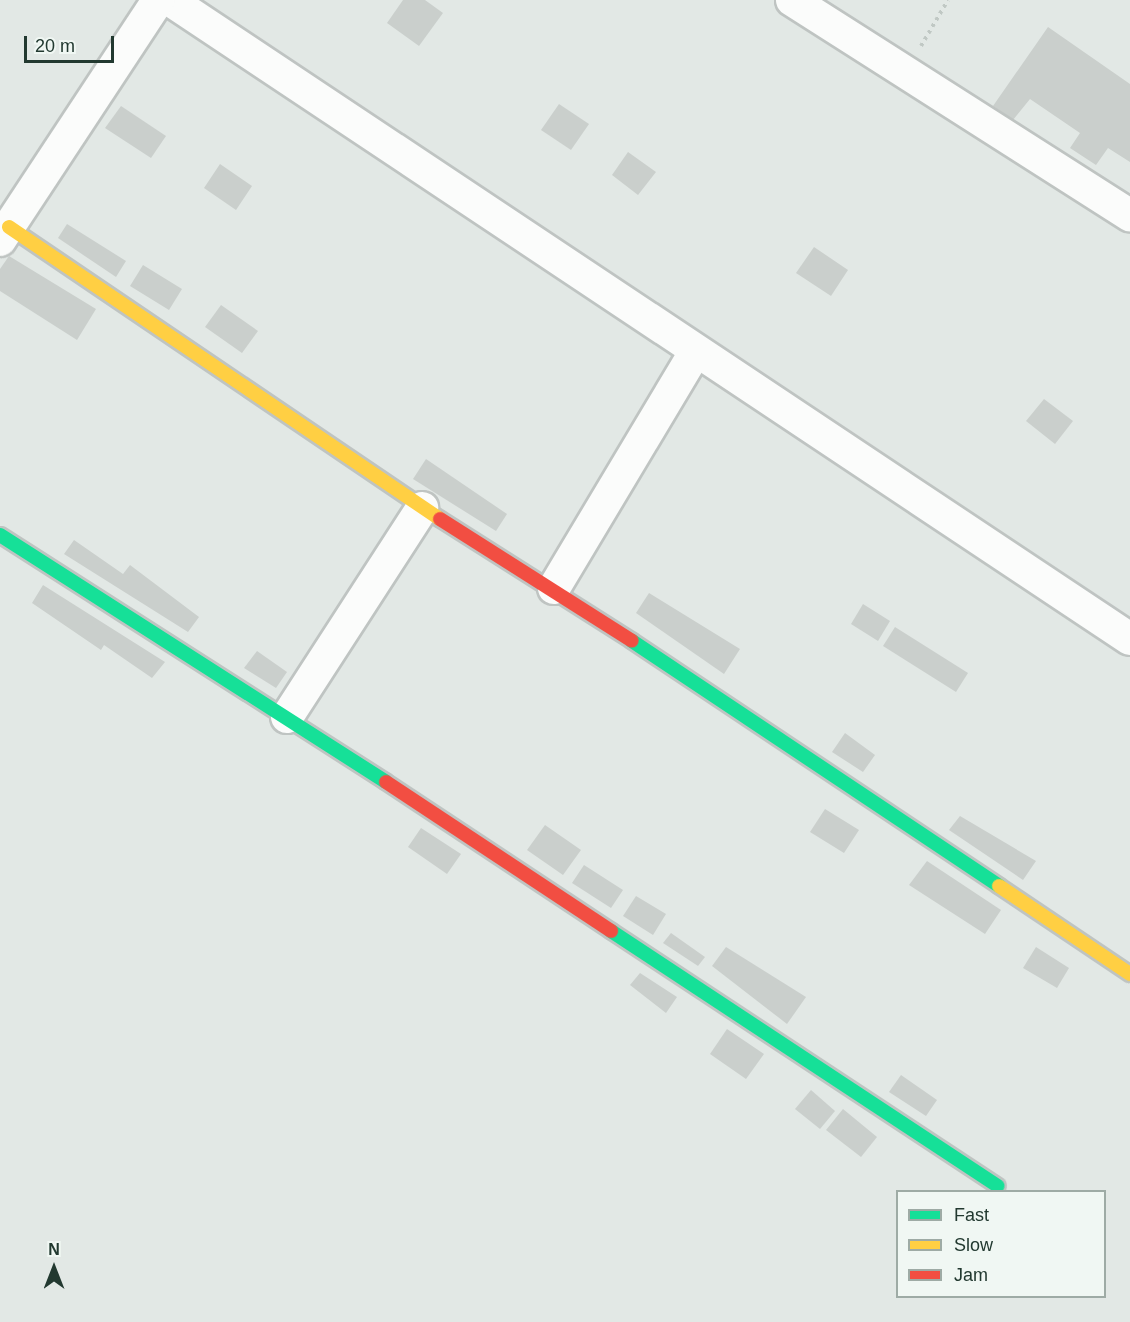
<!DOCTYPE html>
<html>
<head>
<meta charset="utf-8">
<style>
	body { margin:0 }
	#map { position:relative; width:1130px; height:1322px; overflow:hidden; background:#e2e8e5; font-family:Helvetica,sans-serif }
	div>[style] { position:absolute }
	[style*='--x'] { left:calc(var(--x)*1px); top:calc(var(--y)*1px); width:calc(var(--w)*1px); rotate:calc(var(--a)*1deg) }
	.building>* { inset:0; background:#cacfcc }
	.path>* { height:4px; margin-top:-2px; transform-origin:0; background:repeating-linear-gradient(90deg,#c0c8c4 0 3px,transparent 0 7.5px) }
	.roads { filter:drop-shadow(2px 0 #bfc4c2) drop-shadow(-2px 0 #bfc4c2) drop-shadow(0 2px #bfc4c2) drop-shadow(0 -2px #bfc4c2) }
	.street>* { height:32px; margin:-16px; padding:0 16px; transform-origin:16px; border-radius:16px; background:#fbfcfb }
	.fast>* { height:14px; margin:-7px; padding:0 7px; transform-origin:7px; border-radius:7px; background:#16e098 }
	.slow>* { height:14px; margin:-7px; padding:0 7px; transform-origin:7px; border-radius:7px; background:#ffcf43 }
	.jam>* { height:14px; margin:-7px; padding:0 7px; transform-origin:7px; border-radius:7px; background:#f24e42 }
	span { translate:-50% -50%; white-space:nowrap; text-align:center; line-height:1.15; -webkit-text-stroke:4.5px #f0f7f3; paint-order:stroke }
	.legend { position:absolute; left:896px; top:1190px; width:210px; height:108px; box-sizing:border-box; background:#f0f7f3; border:2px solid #9eaba5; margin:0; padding:8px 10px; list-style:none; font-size:18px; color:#223930 }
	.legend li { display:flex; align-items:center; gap:12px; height:30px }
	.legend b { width:30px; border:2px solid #9eaba5 }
	.north { position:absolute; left:24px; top:1238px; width:60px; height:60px; -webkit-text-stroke:4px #f0f7f3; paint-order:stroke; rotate:0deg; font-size:16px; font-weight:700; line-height:24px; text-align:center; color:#223930 }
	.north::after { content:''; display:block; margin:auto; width:21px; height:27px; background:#223930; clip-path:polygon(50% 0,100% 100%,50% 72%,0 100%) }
	.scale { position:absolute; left:24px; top:36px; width:90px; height:27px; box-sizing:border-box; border:3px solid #223930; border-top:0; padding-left:8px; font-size:18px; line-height:21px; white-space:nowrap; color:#223930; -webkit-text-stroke:4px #f0f7f3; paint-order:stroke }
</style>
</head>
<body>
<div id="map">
	<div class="building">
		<i style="clip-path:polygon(403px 0,425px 0,443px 13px,419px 46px,387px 23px)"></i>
		<i style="clip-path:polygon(1048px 27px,1130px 84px,1130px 162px,1108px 148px,1096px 165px,1070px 148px,1080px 133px,1030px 99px,1013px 120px,993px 106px)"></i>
		<i style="clip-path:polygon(559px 104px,589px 124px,571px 150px,541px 130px)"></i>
		<i style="clip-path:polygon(121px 106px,166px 136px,151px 158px,105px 128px)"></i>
		<i style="clip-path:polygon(628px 152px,656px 172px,638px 195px,612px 175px)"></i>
		<i style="clip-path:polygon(220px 164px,252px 186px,236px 210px,204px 188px)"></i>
		<i style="clip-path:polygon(67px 224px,126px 261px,116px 277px,58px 238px)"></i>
		<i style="clip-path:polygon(814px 247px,848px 270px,831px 296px,796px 273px)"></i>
		<i style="clip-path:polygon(9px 256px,96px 309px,77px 340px,0 291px,0 269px)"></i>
		<i style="clip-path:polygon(143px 265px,182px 289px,169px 310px,130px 286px)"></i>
		<i style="clip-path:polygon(221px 305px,258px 331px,242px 353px,205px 327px)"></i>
		<i style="clip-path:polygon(1044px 399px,1073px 421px,1055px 444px,1026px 421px)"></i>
		<i style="clip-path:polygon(426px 459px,507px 514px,496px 531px,413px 479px)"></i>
		<i style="clip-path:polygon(74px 540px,123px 574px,130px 565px,199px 617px,188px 632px,64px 554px)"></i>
		<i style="clip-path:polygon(43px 585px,165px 662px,152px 678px,104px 645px,101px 650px,32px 603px)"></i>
		<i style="clip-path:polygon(649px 593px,740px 649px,724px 674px,636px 613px)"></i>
		<i style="clip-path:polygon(863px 604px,890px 621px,878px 641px,851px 624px)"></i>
		<i style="clip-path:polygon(895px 627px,968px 673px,956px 692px,883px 646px)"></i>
		<i style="clip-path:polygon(257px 651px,287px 672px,276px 688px,244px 668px)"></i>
		<i style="clip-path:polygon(845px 733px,875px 755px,863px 772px,832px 752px)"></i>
		<i style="clip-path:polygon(825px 809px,859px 830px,844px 853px,810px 832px)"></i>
		<i style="clip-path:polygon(960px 816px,1036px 861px,1023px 880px,949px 830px)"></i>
		<i style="clip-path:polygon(545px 825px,581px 850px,563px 875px,527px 850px)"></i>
		<i style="clip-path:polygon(421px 828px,461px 854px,447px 874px,408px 847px)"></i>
		<i style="clip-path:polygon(927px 861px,1001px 910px,985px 934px,909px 885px)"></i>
		<i style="clip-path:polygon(584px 865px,623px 890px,611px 908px,572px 883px)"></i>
		<i style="clip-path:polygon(636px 896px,666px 914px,653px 935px,623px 916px)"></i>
		<i style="clip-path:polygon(671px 933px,705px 957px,698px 966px,663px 943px)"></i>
		<i style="clip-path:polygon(726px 947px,806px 997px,787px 1024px,712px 966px)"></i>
		<i style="clip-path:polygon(1036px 947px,1069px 968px,1057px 988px,1023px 968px)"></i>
		<i style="clip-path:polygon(640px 973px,677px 997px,666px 1013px,630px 985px)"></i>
		<i style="clip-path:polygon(727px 1029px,764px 1054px,746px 1079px,710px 1054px)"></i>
		<i style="clip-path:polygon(901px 1075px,937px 1100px,926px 1116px,889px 1092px)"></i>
		<i style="clip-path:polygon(811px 1090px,835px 1111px,820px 1129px,795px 1109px)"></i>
		<i style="clip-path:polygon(843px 1109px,877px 1137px,861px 1157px,826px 1130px)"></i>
	</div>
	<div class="path">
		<i style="--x:921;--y:46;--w:53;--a:-59.6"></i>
	</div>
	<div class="roads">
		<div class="street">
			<i style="--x:170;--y:0;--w:1153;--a:33.65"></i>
			<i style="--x:792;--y:0;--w:401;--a:32.5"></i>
			<i style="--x:0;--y:240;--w:287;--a:-56.6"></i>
			<i style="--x:554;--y:588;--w:275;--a:-59.1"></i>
			<i style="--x:287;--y:717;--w:249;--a:-57.1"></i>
		</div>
		<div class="fast">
			<i style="--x:0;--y:535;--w:458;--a:32.6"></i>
			<i style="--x:632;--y:641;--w:441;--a:33.7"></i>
			<i style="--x:611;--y:931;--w:463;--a:33.4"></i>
		</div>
		<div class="slow">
			<i style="--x:9;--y:227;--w:521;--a:34.12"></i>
			<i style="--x:999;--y:886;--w:158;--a:33.9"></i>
		</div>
		<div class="jam">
			<i style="--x:440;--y:519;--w:227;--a:32.4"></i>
			<i style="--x:386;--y:782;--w:270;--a:33.5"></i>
		</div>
	</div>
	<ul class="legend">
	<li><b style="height:8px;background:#16e098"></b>Fast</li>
	<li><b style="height:8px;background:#ffcf43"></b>Slow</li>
	<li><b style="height:8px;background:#f24e42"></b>Jam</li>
	</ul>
	<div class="north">N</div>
	<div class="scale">20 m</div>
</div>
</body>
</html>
